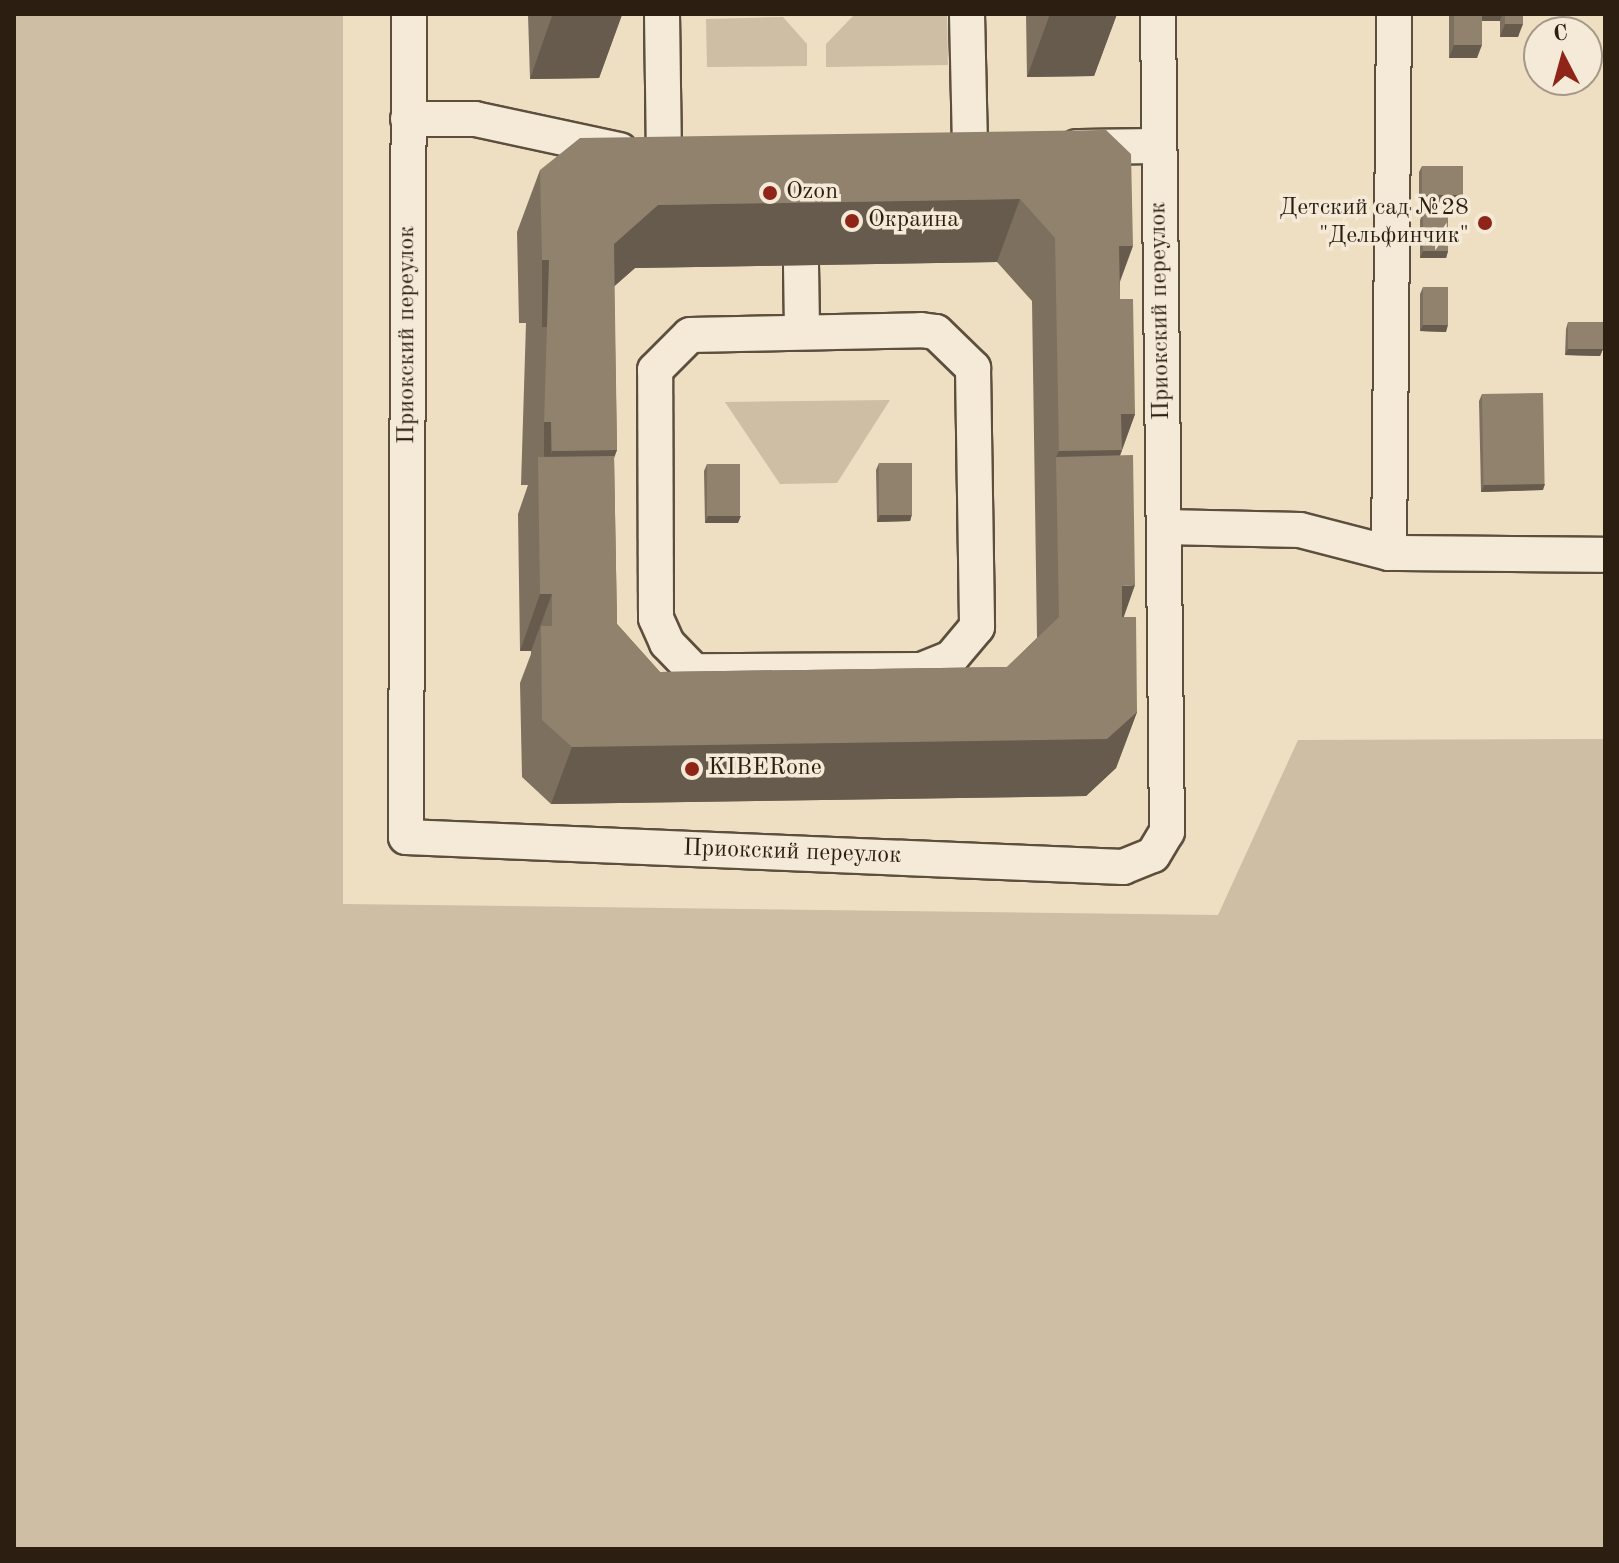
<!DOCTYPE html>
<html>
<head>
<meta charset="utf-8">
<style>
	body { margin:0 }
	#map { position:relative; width:1619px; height:1563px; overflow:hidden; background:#eedec2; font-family:"Old Standard TT",serif }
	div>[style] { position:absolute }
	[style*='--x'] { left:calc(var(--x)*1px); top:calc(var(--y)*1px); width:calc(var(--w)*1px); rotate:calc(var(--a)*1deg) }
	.green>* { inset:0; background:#cdbea4 }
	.roads { filter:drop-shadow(2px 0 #5c4f3e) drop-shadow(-2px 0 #5c4f3e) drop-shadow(0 2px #5c4f3e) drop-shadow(0 -2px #5c4f3e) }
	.minor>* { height:34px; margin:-17px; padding:0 17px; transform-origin:17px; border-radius:17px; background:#f4ead7 }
	.wall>* { inset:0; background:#7d705f }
	.shaded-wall>* { inset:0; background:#665b4d; transform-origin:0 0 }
	.building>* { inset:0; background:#91826e; transform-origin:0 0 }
	.dots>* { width:22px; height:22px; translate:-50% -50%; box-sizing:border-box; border:4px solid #f4ead7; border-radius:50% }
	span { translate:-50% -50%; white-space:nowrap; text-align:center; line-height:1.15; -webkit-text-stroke:7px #f4ead7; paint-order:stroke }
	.poi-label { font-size:24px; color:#2c1f12 }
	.left { translate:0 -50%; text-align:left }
	.right { translate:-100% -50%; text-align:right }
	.street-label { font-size:24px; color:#2c1f12 }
	.frame { position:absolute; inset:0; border:16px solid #2c1f12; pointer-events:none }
	.north { position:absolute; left:1523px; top:16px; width:80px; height:80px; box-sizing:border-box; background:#f4ead7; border:2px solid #a49988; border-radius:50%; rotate:354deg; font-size:22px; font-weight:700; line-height:32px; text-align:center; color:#2c1f12 }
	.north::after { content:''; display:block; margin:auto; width:28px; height:36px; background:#8f2418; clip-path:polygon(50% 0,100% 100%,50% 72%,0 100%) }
</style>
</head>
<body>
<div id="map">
	<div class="green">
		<i style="clip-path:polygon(14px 14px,343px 14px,343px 904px,1218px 915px,1298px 740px,1605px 739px,1605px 1549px,14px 1549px)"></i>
		<i style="clip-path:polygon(855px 14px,947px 14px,948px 65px,826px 67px,826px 44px)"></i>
		<i style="clip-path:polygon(783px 17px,807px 44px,807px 66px,707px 67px,706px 19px)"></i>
		<i style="clip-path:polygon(890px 400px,837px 483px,780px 484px,725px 402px)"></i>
	</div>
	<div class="roads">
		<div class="minor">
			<i style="--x:409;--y:14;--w:823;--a:90.21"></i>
			<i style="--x:406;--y:837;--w:718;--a:2.4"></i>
			<i style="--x:1123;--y:867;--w:32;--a:-22"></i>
			<i style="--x:1153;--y:855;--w:27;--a:-59"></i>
			<i style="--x:1167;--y:832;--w:818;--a:-90.63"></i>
			<i style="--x:662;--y:14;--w:138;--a:89.2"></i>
			<i style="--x:967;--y:14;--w:134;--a:88.7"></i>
			<i style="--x:1394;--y:14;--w:539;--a:90.53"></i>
			<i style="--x:1389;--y:553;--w:216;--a:0.5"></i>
			<i style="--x:408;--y:119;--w:67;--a:0"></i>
			<i style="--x:475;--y:119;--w:148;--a:12.1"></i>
			<i style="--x:1077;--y:147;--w:82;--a:-0.7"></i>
			<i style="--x:801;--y:265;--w:67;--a:89.1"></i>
			<i style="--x:921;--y:330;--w:15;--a:8"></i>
			<i style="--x:936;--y:332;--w:52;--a:44.2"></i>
			<i style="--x:973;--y:368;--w:259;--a:89.1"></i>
			<i style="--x:977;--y:627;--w:40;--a:130"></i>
			<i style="--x:951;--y:658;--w:32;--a:158"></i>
			<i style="--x:921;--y:670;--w:227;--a:179.7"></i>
			<i style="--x:694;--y:671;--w:39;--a:-134"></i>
			<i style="--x:667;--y:643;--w:27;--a:-114"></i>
			<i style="--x:656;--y:618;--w:248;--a:-90.2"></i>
			<i style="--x:655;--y:370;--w:49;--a:-45"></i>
			<i style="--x:690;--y:335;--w:231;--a:-1.2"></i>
			<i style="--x:1164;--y:527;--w:136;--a:1.3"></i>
			<i style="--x:1300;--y:530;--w:92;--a:14.5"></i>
		</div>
	</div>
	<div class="wall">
		<i style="clip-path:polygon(528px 14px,622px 14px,599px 78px,530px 79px)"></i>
		<i style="clip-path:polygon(1026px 14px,1117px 14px,1094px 76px,1027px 77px)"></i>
		<i style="clip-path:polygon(1449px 14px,1523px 14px,1518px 37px,1500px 37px,1500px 21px,1482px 21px,1477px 58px,1449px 58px)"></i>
		<i style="clip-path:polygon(evenodd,1106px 130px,1120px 282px,1120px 299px,1135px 414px,1120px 456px,1124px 617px,1137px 712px,1116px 768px,1086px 796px,551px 804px,522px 777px,520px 683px,531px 654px,531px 651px,520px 651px,518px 514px,528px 485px,521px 485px,526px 323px,519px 323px,517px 232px,540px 170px,1106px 130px,997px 262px,1032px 301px,1037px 638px,1007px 667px,660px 672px,617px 624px,614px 456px,617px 450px,614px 286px,635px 268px,997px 262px)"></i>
		<i style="clip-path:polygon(1422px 166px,1463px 195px,1461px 202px,1419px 202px,1419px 172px)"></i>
		<i style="clip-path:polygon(1423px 213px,1448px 251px,1446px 258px,1420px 258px,1420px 220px)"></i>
		<i style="clip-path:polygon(1423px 287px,1446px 332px,1420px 331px,1420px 294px)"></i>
		<i style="clip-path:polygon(1568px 322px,1603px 349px,1600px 356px,1565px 355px,1566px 329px)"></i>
		<i style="clip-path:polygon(1482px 394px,1543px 490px,1481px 492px,1479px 401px)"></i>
		<i style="clip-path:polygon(879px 463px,912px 514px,910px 521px,877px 522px,876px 470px)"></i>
		<i style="clip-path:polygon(707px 464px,738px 523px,705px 523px,704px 471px)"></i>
	</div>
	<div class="shaded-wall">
		<i style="clip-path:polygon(1050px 14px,1117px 14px,1094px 76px,1027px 77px)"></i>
		<i style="clip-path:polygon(1480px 14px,1502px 14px,1500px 21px,1477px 21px)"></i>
		<i style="clip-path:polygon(622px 15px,599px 78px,530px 79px,552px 16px)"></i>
		<i style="clip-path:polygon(1505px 24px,1523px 24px,1518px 37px,1500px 37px)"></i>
		<i style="clip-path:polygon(1454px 45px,1482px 45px,1477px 58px,1449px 58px)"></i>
		<i style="left:1422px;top:195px;width:41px;height:8px"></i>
		<i style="clip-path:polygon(1020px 199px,997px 262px,635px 268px,591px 307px,614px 244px,658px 205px)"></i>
		<i style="clip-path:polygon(1119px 246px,1133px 246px,1110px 309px)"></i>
		<i style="clip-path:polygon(1423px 251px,1448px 251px,1446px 258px,1420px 258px)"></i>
		<i style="left:542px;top:260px;width:7px;height:67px"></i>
		<i style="clip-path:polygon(1423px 325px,1448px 325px,1446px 332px,1420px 331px)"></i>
		<i style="clip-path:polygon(1568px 349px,1603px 349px,1600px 356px,1565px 355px)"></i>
		<i style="clip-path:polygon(1121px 414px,1135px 414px,1099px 512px,1056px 457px,1059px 451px)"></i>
		<i style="left:544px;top:422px;width:7px;height:67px"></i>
		<i style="clip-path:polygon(617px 450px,594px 513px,539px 486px,552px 451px)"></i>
		<i style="clip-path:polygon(1545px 484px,1543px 490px,1481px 492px,1484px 485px)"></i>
		<i style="clip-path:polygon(912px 514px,910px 521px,877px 522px,880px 515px)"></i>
		<i style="clip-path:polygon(708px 516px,741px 516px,738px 523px,705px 523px)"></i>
		<i style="clip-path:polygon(1135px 585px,1115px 642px,1122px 586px)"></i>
		<i style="clip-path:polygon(540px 594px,552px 594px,531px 651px,520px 651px)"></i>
		<i style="clip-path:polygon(1137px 712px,1116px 768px,1086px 796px,551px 804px,572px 747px)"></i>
	</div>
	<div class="building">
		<i style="clip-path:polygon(552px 14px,622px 14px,622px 15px,552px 16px)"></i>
		<i style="left:1454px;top:14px;width:28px;height:31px"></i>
		<i style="left:1505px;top:14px;width:18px;height:10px"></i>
		<i style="clip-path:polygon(1106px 130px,1131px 154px,1133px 246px,1119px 246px,1120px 299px,1133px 299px,1135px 414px,1121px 414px,1122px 450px,1059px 451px,1055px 238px,1020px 199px,658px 205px,614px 244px,617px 450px,552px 451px,551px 422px,544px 422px,549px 260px,542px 260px,540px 170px,580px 138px)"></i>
		<i style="left:1422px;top:166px;width:41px;height:29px"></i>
		<i style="left:1423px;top:213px;width:25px;height:38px"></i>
		<i style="left:1423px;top:287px;width:25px;height:38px"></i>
		<i style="left:1568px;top:322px;width:35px;height:27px"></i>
		<i style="left:1543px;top:393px;width:91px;height:61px;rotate:89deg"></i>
		<i style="clip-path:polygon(1133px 455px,1135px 585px,1122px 586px,1122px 617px,1136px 617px,1137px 712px,1107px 739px,572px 747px,542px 720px,541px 626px,552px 626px,552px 594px,540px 594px,538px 457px,614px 456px,617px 624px,660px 672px,1007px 667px,1059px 617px,1056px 457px)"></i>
		<i style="left:879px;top:463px;width:33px;height:52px"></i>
		<i style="left:707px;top:464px;width:33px;height:52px"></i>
	</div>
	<div class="dots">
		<i style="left:770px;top:193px;background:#8f2418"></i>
		<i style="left:852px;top:221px;background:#8f2418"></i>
		<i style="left:1485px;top:223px;background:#8f2418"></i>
		<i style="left:692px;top:769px;background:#8f2418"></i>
	</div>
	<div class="poi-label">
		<span class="left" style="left:786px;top:193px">Ozon</span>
		<span class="right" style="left:1469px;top:223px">Детский сад №28<br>"Дельфинчик"</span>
		<span class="left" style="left:868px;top:221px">Окраина</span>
		<span class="left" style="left:708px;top:769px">KIBERone</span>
	</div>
	<div class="street-label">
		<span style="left:1161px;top:311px;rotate:-91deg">Приокский переулок</span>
		<span style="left:408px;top:335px;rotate:-90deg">Приокский переулок</span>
		<span style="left:792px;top:853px;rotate:2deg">Приокский переулок</span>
	</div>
	<div class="frame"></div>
	<div class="north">С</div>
</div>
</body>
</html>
